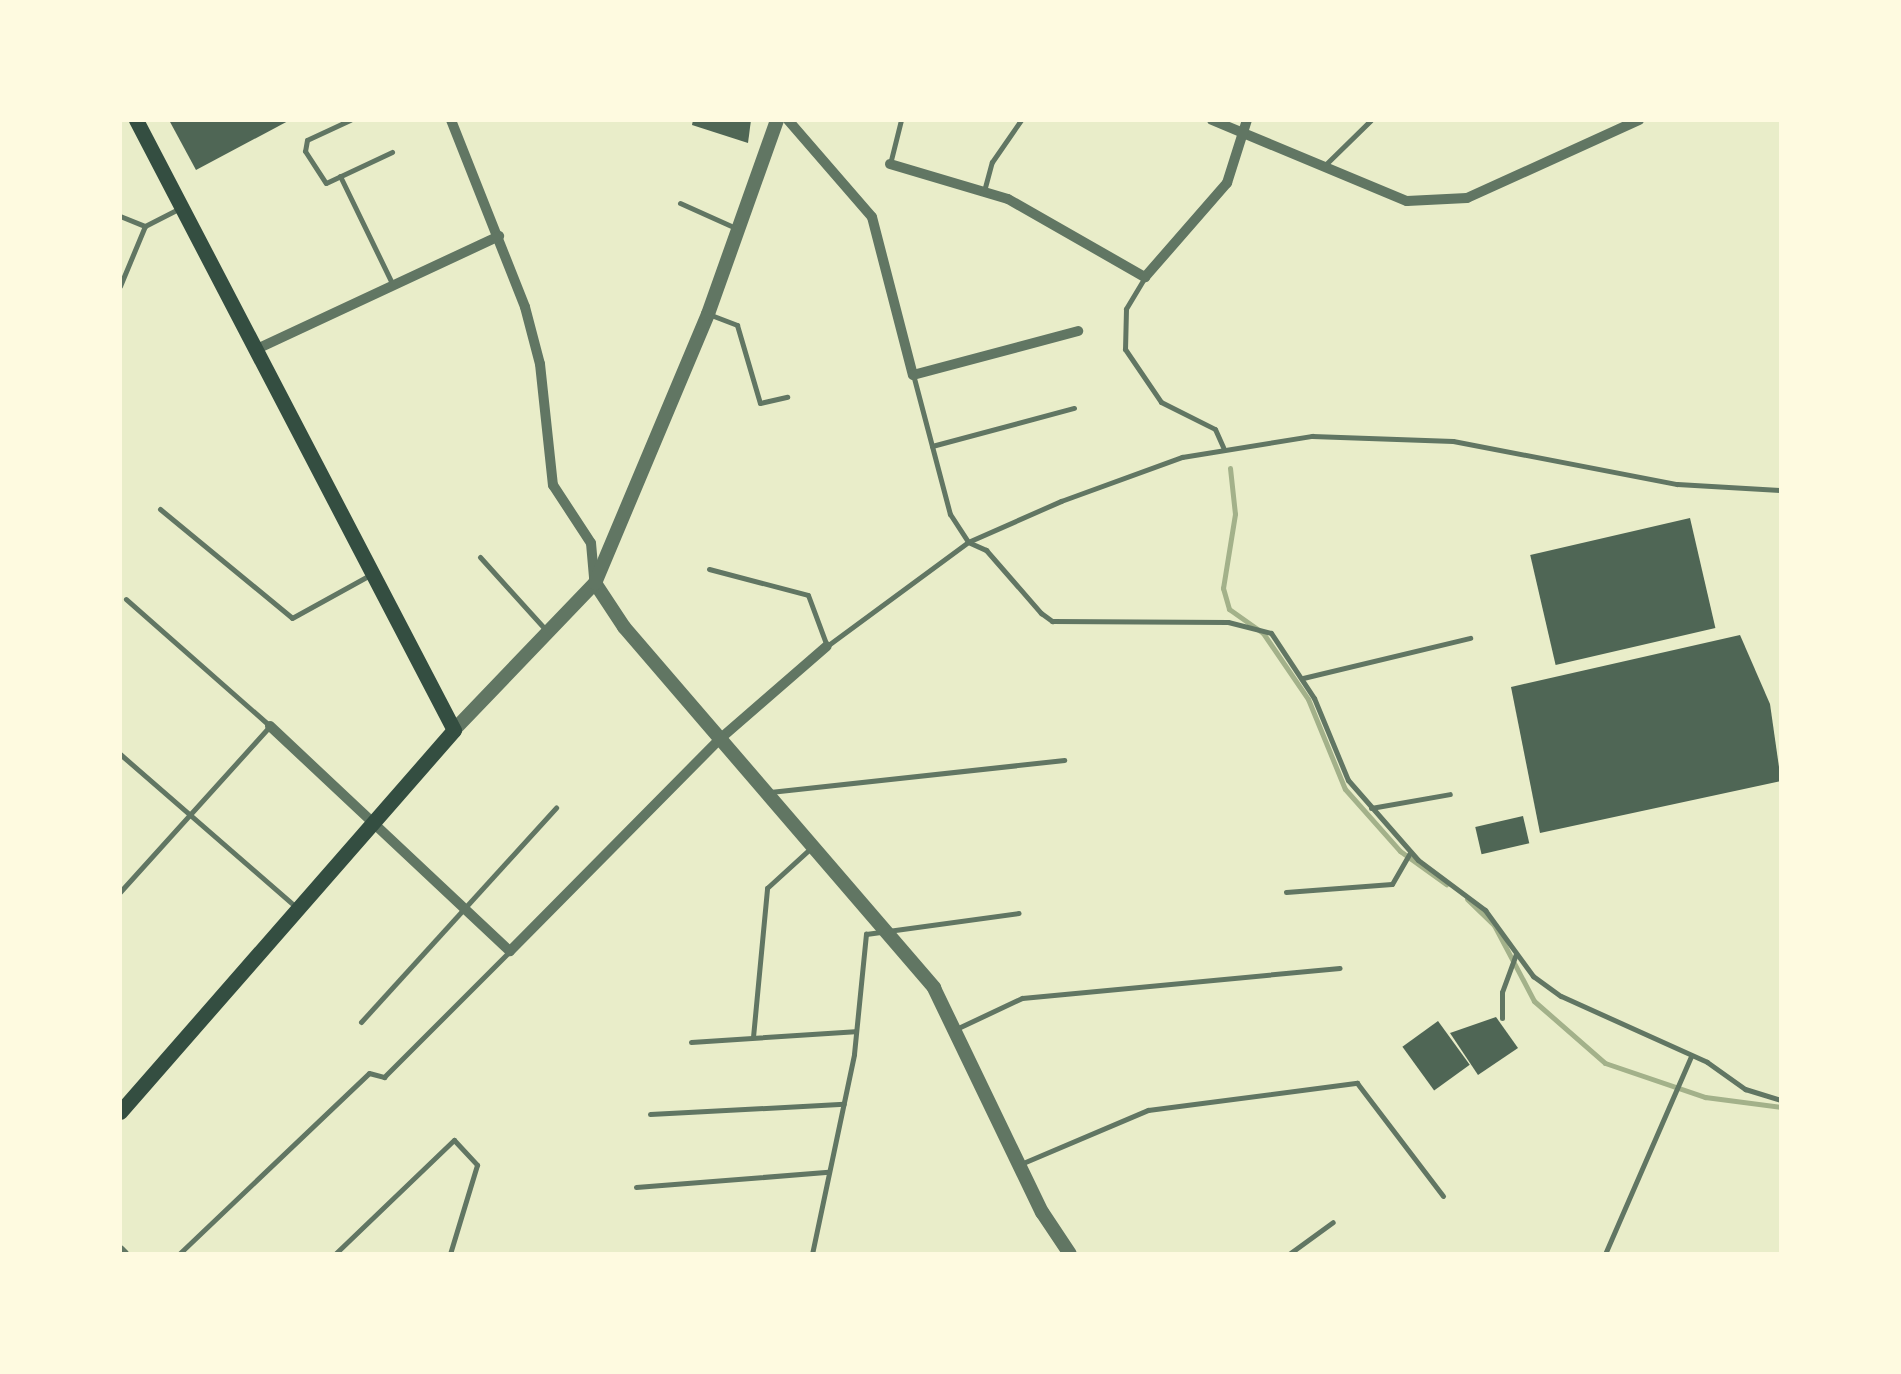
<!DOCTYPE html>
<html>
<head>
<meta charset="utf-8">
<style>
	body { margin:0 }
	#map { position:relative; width:1901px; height:1374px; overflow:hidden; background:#e9edc9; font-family:"Open Sans",sans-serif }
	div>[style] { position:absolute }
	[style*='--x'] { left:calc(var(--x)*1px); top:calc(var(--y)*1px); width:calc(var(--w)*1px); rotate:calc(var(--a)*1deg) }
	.stream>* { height:5px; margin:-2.5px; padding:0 2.5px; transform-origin:2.5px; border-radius:2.5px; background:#a3b18a }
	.building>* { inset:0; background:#4f6655; transform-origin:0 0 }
	.service>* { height:5px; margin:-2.5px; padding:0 2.5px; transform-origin:2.5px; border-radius:2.5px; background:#617663 }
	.minor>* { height:10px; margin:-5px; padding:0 5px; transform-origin:5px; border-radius:5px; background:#617663 }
	.tertiary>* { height:14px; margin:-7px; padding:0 7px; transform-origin:7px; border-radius:7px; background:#617663 }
	.secondary>* { height:15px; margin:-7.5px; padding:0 7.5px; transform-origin:7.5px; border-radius:7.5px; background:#344e41 }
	span { translate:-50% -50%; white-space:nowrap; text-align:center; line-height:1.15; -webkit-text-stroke:10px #fefae0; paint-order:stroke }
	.frame { position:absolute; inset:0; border:122px solid #fefae0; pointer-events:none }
</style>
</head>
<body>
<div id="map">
	<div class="stream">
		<i style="--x:1230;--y:468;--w:46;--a:83.8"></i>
		<i style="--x:1235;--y:514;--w:75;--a:99.2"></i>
		<i style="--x:1223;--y:588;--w:22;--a:74"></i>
		<i style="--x:1229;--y:609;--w:42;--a:35.2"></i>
		<i style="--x:1263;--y:633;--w:80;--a:55.7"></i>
		<i style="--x:1308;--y:699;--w:97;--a:67.7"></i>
		<i style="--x:1345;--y:789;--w:83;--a:48.4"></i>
		<i style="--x:1400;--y:851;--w:57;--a:35.7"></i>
		<i style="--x:1467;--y:899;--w:37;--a:44"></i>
		<i style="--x:1494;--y:925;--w:86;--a:62.2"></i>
		<i style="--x:1534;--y:1001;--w:94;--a:41.1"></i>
		<i style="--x:1605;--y:1063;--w:106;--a:18.8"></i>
		<i style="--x:1705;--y:1097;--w:77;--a:7.5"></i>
	</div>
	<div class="building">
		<i style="clip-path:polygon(169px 120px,290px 120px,196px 170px)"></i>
		<i style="clip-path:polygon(693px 120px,751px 120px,748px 143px,692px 125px)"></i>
		<i style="left:1690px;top:518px;width:113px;height:164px;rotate:77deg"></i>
		<i style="clip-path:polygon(1740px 635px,1770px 704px,1781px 781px,1540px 833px,1511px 687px)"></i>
		<i style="left:1523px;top:816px;width:28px;height:49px;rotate:77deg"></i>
		<i style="clip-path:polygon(1496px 1017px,1518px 1048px,1478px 1075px,1450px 1033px)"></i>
		<i style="left:1438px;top:1021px;width:54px;height:44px;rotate:54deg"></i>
	</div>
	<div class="service">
		<i style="--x:350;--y:120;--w:47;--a:155.1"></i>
		<i style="--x:307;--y:140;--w:11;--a:100"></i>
		<i style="--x:305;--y:151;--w:38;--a:57"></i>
		<i style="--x:326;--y:183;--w:73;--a:-25.2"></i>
		<i style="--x:890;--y:164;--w:45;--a:-76"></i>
		<i style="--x:1323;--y:167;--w:67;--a:-44.4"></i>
		<i style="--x:340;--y:176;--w:119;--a:64.1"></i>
		<i style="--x:984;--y:191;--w:30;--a:-75"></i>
		<i style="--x:992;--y:162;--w:51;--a:-55.4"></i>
		<i style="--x:680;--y:203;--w:61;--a:24.1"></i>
		<i style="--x:120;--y:216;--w:27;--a:22"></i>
		<i style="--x:145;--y:226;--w:39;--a:-27"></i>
		<i style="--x:1145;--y:277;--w:37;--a:121"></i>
		<i style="--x:1126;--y:309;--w:40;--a:91.4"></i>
		<i style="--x:1125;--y:349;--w:64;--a:55.8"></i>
		<i style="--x:1161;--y:402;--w:60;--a:26.6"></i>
		<i style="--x:1215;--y:429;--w:20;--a:66"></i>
		<i style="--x:120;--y:286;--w:65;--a:-67.4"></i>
		<i style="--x:711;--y:315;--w:28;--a:21"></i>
		<i style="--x:737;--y:325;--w:81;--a:73.6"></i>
		<i style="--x:760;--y:403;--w:28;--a:-13"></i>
		<i style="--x:914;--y:378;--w:141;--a:75.2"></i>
		<i style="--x:950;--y:514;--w:33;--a:57"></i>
		<i style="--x:968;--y:542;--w:20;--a:24"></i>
		<i style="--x:986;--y:550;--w:84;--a:48.9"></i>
		<i style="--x:1041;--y:613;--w:14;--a:36"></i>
		<i style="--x:1052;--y:621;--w:176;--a:0.3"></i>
		<i style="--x:1228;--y:622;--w:44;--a:14.3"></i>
		<i style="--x:1271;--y:633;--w:78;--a:56.5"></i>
		<i style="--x:1314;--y:698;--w:89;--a:67.5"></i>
		<i style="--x:1348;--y:780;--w:106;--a:48.8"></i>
		<i style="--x:1418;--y:860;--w:84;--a:36.7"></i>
		<i style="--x:1485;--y:910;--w:82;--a:54"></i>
		<i style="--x:1533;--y:976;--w:34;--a:36"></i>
		<i style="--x:1561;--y:996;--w:160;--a:24.3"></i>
		<i style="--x:1707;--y:1062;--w:47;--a:35.4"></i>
		<i style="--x:1745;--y:1089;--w:38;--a:17"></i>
		<i style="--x:932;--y:446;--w:147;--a:-15"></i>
		<i style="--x:160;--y:509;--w:171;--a:39.5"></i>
		<i style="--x:292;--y:618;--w:89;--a:-28.9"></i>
		<i style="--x:480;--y:557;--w:97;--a:47.9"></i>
		<i style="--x:709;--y:569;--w:102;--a:14.7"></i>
		<i style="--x:808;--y:595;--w:54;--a:69.6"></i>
		<i style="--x:827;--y:646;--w:175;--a:-36.4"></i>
		<i style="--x:968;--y:542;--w:102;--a:-23.8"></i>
		<i style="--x:1061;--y:501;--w:129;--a:-20"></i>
		<i style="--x:1182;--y:457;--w:132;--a:-9.2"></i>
		<i style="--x:1312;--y:436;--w:141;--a:2"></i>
		<i style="--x:1453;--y:441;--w:228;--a:10.9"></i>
		<i style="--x:1677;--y:484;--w:104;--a:3.3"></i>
		<i style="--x:1303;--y:678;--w:172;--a:-13.5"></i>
		<i style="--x:120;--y:754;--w:230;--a:41"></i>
		<i style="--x:770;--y:792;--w:296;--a:-6.2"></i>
		<i style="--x:1371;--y:808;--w:80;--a:-10"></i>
		<i style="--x:120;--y:892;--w:224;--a:-47.9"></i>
		<i style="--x:270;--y:726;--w:192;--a:-138.6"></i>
		<i style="--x:1286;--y:892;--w:106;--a:-4.3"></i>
		<i style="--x:1392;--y:884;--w:36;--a:-60"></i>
		<i style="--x:1502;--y:1018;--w:26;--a:-90"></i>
		<i style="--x:1502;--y:992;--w:40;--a:-69.8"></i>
		<i style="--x:361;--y:1022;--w:290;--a:-47.7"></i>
		<i style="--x:956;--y:1029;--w:73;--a:-25.2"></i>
		<i style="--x:1022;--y:998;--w:319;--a:-5.4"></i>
		<i style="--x:753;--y:1037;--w:150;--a:-84.6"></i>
		<i style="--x:767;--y:888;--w:61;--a:-42.3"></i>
		<i style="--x:691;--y:1042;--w:164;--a:-3.8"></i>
		<i style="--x:650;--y:1114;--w:194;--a:-3"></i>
		<i style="--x:1023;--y:1163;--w:136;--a:-23"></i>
		<i style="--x:1148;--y:1110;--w:211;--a:-7.4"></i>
		<i style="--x:1357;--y:1083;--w:142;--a:52.7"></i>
		<i style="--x:636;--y:1187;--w:193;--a:-4.5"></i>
		<i style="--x:179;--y:1254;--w:262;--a:-43.6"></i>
		<i style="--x:369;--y:1073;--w:16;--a:15"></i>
		<i style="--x:384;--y:1077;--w:178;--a:-45"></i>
		<i style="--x:335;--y:1254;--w:165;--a:-43.8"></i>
		<i style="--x:454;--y:1140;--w:34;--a:47"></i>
		<i style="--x:477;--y:1165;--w:93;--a:106.9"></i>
		<i style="--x:812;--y:1254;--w:204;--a:-78.1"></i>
		<i style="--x:854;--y:1054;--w:121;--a:-84.3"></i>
		<i style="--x:866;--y:934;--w:154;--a:-7.8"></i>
		<i style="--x:1289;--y:1254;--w:54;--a:-36"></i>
		<i style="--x:1605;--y:1254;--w:216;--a:-66.5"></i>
	</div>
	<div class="minor">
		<i style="--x:451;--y:120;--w:201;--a:68.4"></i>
		<i style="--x:525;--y:307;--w:59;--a:75.3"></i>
		<i style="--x:540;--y:364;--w:122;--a:83.9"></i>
		<i style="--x:553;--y:485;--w:69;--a:56.8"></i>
		<i style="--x:591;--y:543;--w:38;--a:85"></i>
		<i style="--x:788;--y:120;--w:128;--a:49.1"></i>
		<i style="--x:872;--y:217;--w:163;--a:75.5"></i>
		<i style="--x:913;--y:375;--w:171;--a:-14.9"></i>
		<i style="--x:1212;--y:120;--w:211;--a:22.6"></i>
		<i style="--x:1407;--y:201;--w:60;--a:-2.9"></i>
		<i style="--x:1467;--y:198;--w:189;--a:-24.4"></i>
		<i style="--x:890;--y:164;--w:123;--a:16.5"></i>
		<i style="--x:1008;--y:199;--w:158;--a:29.7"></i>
		<i style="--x:1145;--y:277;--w:125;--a:-48.9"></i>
		<i style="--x:1227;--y:183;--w:66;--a:-72.4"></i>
		<i style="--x:259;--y:348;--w:265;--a:-25"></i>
		<i style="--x:270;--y:726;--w:329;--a:43.2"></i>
		<i style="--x:510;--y:951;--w:300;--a:-45.3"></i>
		<i style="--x:721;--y:738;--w:140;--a:-41"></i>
		<i style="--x:120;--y:1250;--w:6;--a:45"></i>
	</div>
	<div class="tertiary">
		<i style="--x:595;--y:583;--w:53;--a:56.6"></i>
		<i style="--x:624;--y:627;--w:476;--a:49.3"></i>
		<i style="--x:934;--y:988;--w:249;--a:64.3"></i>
		<i style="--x:1042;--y:1212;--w:50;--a:56.3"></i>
		<i style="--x:454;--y:730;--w:204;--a:-46.2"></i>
		<i style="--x:595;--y:583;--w:292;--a:-67.2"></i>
		<i style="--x:708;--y:314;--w:206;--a:-70.4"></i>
	</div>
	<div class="secondary">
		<i style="--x:120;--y:1112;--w:507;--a:-48.84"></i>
		<i style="--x:454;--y:730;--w:688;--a:-117.53"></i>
	</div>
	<div class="frame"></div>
</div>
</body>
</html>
